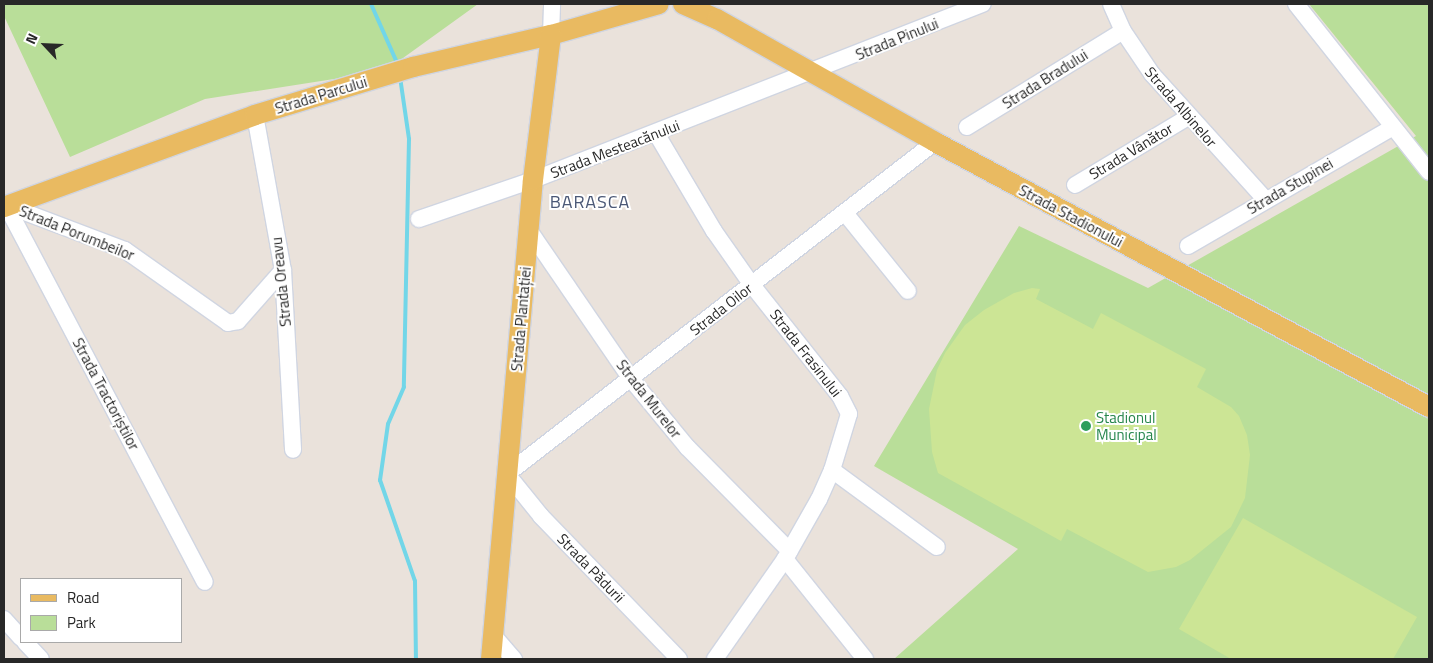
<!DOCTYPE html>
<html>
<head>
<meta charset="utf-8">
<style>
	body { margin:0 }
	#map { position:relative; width:1433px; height:663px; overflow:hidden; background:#eae2db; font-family:"Titillium Web",sans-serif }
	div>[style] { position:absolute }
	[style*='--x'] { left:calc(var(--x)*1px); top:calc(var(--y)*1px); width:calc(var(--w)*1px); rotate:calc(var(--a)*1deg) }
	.green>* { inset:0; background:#b9de99 }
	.pitch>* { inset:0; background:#cce595 }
	.stream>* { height:4px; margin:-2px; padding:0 2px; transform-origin:2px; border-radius:2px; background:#72d6e8 }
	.roads { filter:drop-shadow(1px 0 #d0d5e1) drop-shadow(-1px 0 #d0d5e1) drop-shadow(0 1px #d0d5e1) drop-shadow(0 -1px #d0d5e1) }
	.minor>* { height:16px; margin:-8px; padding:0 8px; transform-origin:8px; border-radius:8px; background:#fff }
	.major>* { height:20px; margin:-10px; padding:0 10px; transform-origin:10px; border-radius:10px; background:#e9ba61 }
	.dots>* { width:14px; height:14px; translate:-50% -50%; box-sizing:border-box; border:2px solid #fff; border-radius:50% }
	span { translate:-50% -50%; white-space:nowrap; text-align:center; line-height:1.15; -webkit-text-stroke:4px #fff; paint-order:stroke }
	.street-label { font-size:15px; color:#282828 }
	.leisure-label { font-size:15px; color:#27864d }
	.left { translate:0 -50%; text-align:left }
	.quarter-label { font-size:18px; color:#4b5876; letter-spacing:1px }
	.frame { position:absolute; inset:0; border:5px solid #282828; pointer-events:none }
	.legend { position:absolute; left:20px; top:578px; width:162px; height:65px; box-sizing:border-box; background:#fff; border:1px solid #a9a9a9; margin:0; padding:6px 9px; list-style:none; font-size:15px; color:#282828 }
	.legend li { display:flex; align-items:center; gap:10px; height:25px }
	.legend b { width:25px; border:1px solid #a9a9a9 }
	.north { position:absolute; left:20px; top:20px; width:50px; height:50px; -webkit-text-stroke:4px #fff; paint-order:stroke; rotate:295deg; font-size:14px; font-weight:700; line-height:20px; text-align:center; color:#282828 }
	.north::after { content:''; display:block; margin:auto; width:18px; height:22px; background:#282828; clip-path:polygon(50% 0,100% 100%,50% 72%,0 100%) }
</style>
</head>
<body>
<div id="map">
	<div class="green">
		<i style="clip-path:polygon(4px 4px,478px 4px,385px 71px,205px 99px,70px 157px,4px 16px)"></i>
		<i style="clip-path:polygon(1309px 4px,1429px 4px,1429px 659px,894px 659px,1018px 549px,874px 466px,1019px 226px,1148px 288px,1416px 136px)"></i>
	</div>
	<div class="pitch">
		<i style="clip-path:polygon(1032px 288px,1040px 289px,1036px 299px,1093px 329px,1101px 313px,1206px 369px,1197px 387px,1231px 407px,1239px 416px,1247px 435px,1250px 455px,1245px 498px,1231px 527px,1190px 560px,1176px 567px,1148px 572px,1067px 529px,1061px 541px,938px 473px,932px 452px,929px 409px,937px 370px,945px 353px,965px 325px,984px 310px,1014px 293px)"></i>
		<i style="clip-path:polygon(1243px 518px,1417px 617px,1393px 659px,1231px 659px,1179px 629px)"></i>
	</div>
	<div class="stream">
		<i style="--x:371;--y:4;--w:67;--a:66.1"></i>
		<i style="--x:400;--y:77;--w:63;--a:81.7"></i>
		<i style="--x:409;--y:139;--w:248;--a:91.2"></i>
		<i style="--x:404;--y:387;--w:40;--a:113.4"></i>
		<i style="--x:388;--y:424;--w:57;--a:98.1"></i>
		<i style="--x:380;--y:480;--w:107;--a:70.9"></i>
		<i style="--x:415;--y:581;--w:78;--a:89.3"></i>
	</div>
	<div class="roads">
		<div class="minor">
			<i style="--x:1111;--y:4;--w:30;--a:66"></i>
			<i style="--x:1123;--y:31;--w:52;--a:56"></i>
			<i style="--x:1152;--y:74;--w:170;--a:47.9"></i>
			<i style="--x:1296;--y:4;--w:214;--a:51.6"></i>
			<i style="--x:551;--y:35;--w:31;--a:-88"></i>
			<i style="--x:255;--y:115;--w:158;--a:79.8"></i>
			<i style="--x:283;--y:270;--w:180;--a:86.8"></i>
			<i style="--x:967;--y:127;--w:183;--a:-31.6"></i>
			<i style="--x:656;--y:133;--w:114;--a:59.4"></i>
			<i style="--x:714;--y:231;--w:66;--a:54.9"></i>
			<i style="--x:752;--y:285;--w:142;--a:51.6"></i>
			<i style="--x:840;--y:396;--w:20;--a:63"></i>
			<i style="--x:849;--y:414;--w:59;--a:106.9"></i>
			<i style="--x:832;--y:470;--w:32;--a:114"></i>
			<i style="--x:819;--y:499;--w:69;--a:119.5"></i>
			<i style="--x:785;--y:559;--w:122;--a:125"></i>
			<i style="--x:1075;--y:185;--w:132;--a:-31"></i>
			<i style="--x:6;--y:205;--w:426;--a:62.2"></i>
			<i style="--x:6;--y:205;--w:127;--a:20.7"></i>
			<i style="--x:125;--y:250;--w:126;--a:35.3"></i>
			<i style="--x:228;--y:323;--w:10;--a:-11"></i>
			<i style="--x:238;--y:321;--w:68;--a:-48.6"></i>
			<i style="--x:845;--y:213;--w:100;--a:51.1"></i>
			<i style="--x:419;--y:219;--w:120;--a:-18.9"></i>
			<i style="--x:533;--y:180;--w:483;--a:-21.4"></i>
			<i style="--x:529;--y:230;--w:181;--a:55.6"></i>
			<i style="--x:631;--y:379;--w:88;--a:50.5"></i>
			<i style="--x:687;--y:447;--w:146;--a:45.3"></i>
			<i style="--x:1188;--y:246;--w:237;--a:-30.1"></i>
			<i style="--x:832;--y:470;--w:130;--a:36.3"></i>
			<i style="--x:785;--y:559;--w:128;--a:51.3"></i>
			<i style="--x:4;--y:619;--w:25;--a:48"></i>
			<i style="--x:493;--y:635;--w:32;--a:49"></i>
			<i style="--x:25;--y:642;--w:23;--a:47"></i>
			<i style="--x:679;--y:659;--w:199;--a:-134"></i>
			<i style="--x:541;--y:516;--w:54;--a:-129"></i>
			<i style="--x:507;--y:474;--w:542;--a:-37.8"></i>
		</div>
		<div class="major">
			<i style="--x:683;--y:4;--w:37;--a:24"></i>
			<i style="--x:717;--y:19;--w:250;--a:29.4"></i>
			<i style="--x:935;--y:142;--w:561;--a:28.21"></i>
			<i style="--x:4;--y:207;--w:267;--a:-20.1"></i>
			<i style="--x:255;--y:115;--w:165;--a:-16.9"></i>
			<i style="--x:413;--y:67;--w:142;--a:-13.1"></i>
			<i style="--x:551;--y:35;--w:112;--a:-16"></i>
			<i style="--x:491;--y:659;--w:481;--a:-85"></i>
			<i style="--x:533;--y:180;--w:146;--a:-82.9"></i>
		</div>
	</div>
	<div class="dots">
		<i style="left:1086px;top:426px;background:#2e9e5b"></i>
	</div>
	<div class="street-label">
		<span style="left:897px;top:39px;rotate:-22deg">Strada Pinului</span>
		<span style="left:1045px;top:79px;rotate:-32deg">Strada Bradului</span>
		<span style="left:321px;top:95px;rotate:-17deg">Strada Parcului</span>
		<span style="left:1181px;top:107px;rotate:49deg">Strada Albinelor</span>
		<span style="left:615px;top:149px;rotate:-21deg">Strada Mesteacănului</span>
		<span style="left:1131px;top:151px;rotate:-31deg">Strada Vânător</span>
		<span style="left:1290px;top:186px;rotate:-30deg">Strada Stupinei</span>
		<span style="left:1071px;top:216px;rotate:28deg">Strada Stadionului</span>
		<span style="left:77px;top:233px;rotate:22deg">Strada Porumbeilor</span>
		<span style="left:281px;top:282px;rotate:-96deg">Strada Oreavu</span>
		<span style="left:721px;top:309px;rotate:-38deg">Strada Oilor</span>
		<span style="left:521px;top:319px;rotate:-85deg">Strada Plantației</span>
		<span style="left:806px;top:353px;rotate:52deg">Strada Frasinului</span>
		<span style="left:106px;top:394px;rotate:62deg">Strada Tractoriștilor</span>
		<span style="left:649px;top:399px;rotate:52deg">Strada Murelor</span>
		<span style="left:591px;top:568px;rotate:46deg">Strada Pădurii</span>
	</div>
	<div class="leisure-label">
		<span class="left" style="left:1096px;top:426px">Stadionul<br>Municipal</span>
	</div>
	<div class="quarter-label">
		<span style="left:590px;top:202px">BARASCA</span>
	</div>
	<div class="frame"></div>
	<ul class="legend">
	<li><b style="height:6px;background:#e9ba61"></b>Road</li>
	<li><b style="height:14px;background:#b9de99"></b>Park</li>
	</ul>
	<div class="north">N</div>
</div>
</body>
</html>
